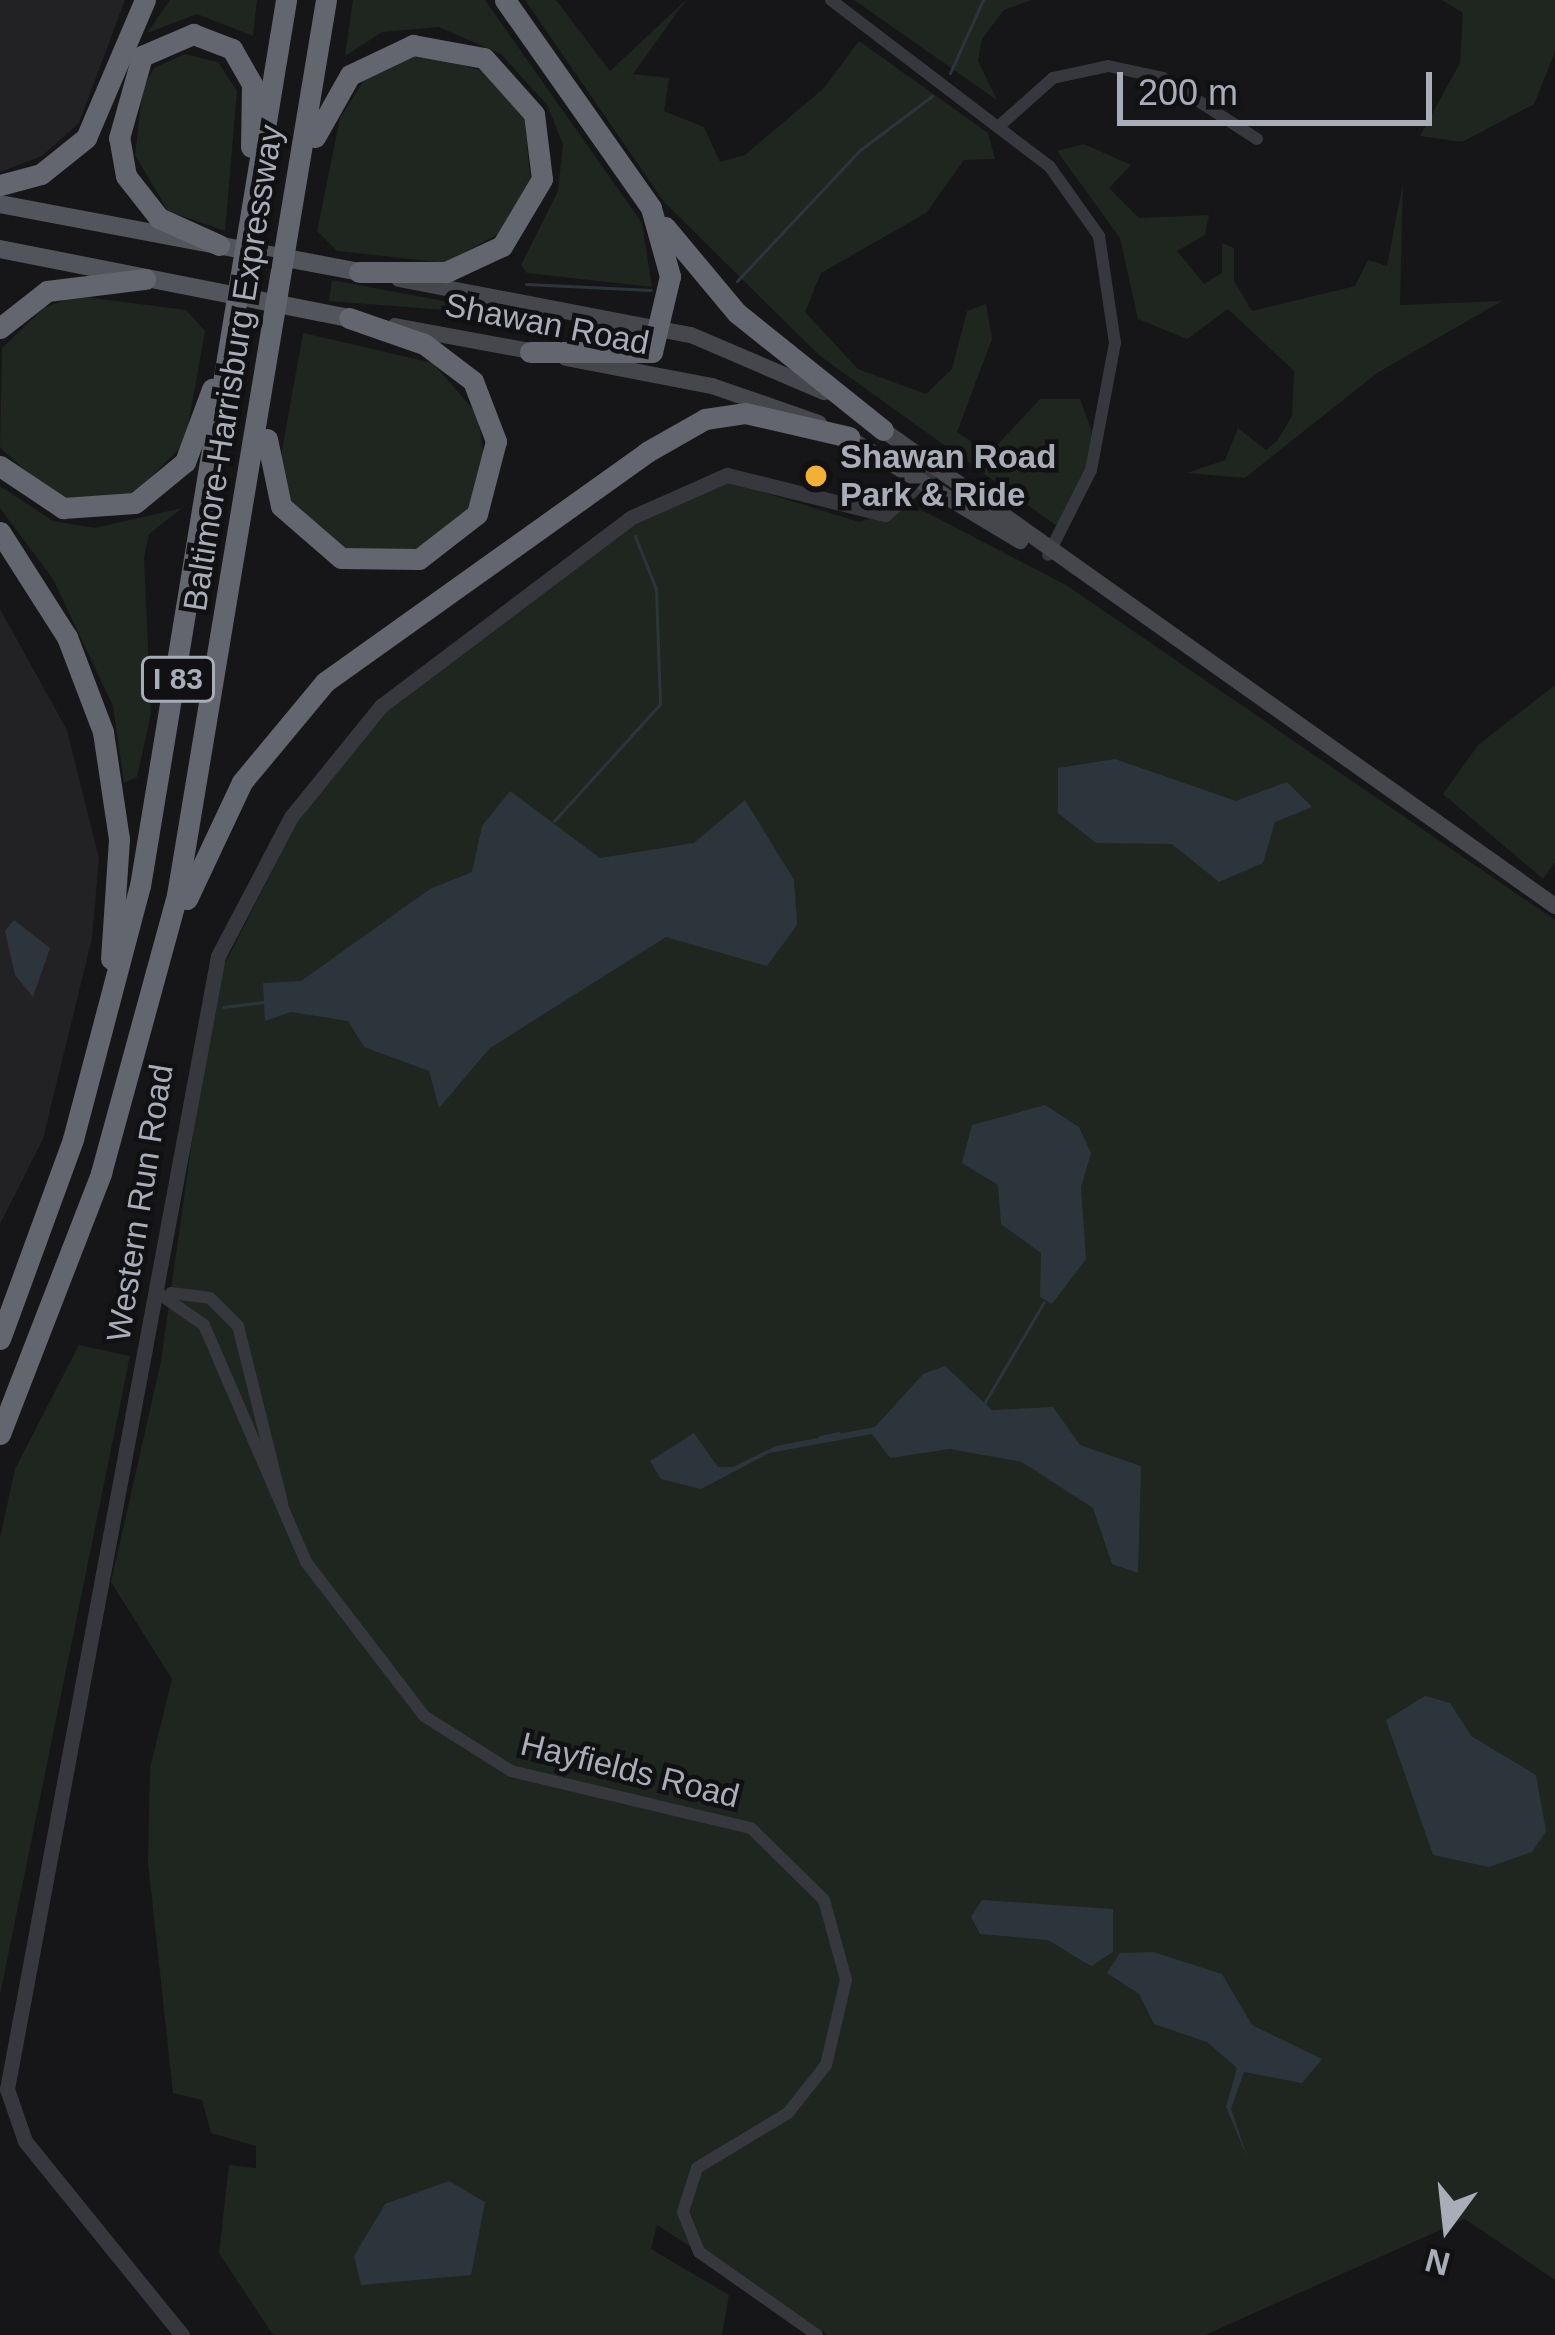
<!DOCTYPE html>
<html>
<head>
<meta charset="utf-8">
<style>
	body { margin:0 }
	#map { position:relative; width:1555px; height:2335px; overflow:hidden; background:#161618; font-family:Arial,sans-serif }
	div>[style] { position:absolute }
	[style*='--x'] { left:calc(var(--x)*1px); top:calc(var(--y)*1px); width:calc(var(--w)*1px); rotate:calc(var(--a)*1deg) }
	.built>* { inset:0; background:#222225 }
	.green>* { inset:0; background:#1e261f }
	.water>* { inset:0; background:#2c353c }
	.stream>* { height:3px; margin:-1.5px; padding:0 1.5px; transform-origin:1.5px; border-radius:1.5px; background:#2c353c }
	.minor>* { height:12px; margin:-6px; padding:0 6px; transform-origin:6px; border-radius:6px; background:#37383d }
	.tertiary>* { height:15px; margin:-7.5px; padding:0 7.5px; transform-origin:7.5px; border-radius:7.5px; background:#37383d }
	.secondary>* { height:16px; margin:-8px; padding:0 8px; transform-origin:8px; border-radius:8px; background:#45474d }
	.primary>* { height:18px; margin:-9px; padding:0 9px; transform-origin:9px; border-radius:9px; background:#53555c }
	.motorway>* { height:21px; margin:-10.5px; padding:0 10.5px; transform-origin:10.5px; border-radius:10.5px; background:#63666e }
	.dots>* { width:33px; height:33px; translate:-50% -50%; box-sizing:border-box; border:6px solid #111113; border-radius:50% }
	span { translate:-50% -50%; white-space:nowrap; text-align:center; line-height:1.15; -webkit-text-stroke:9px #111113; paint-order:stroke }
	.shield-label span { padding:3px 9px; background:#111113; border:3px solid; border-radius:9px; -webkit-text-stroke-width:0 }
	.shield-label { font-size:30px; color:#a8adb8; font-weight:700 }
	.street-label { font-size:33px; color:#a8adb8 }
	.poi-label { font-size:33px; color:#a8adb8; font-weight:700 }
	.left { translate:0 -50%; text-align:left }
	.north { position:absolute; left:1387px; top:2167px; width:120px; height:120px; -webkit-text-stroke:9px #111113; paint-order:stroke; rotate:195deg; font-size:33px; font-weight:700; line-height:48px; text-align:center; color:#a8adb8 }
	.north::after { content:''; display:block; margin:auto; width:42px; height:54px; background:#a8adb8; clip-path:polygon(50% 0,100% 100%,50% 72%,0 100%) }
	.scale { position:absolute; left:1117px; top:72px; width:315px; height:54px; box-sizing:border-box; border:6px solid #a8adb8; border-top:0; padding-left:15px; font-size:36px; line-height:42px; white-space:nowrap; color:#a8adb8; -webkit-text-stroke:9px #111113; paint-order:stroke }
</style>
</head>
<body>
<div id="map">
	<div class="built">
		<i style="clip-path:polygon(0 0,125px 0,79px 123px,42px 156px,0 172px)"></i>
		<i style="clip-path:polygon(0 609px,67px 730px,99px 858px,92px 938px,43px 1139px,0 1224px)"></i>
	</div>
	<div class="green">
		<i style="clip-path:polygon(170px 0,257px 0,253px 36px,197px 14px,147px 33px)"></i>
		<i style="clip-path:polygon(353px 0,485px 0,642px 223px,652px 287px,527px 273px,521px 265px,558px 191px,563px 144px,547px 105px,501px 54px,439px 27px,382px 32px,345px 56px)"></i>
		<i style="clip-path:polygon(525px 0,556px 0,610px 71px,686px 0,633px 74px,669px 78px,664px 111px,704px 127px,720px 162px,745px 155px,824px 88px,859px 41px,988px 133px,995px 159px,964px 160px,926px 213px,821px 273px,805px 312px,858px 369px,926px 394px,952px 369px,967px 311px,986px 304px,992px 339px,957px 432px,990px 453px,1040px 399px,1080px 399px,1092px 432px,1085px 475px,1057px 526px,820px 356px,664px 202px)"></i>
		<i style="clip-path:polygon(854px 0,1031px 0,1004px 10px,982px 39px,978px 61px,997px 100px)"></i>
		<i style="clip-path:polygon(1442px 0,1555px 0,1555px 52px,1534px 104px,1462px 142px,1420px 136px,1460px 63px,1463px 13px)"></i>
		<i style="clip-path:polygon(185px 54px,218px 62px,237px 91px,225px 231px,168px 211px,135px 155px,143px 87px,154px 68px)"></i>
		<i style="clip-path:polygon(416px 54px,489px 72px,524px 115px,531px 185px,505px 230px,446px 263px,337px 251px,317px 231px,340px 118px,369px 72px)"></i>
		<i style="clip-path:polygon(1084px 144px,1131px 165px,1109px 188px,1139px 218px,1209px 215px,1205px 235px,1177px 251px,1204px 284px,1222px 273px,1222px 243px,1234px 248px,1234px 281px,1252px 311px,1355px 286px,1368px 260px,1387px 266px,1403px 182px,1400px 305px,1502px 301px,1377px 373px,1245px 478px,1187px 473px,1225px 460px,1238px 428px,1266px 450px,1277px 441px,1292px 416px,1294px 371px,1228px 309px,1187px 339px,1138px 319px,1120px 238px,1057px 151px)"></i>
		<i style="clip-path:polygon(332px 280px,522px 316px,329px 301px)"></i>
		<i style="clip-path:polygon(77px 296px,186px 310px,205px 331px,185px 443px,128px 500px,58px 498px,0 448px,2px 348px,45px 307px)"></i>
		<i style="clip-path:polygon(303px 333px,433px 363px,477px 414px,486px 465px,472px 510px,432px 547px,359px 557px,313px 535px,286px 494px,280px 462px)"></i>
		<i style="clip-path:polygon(727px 481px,859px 522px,914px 506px,1066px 585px,1555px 920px,1555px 2280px,1465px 2219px,1205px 2335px,828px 2335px,657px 2225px,651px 2249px,729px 2295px,722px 2335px,273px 2335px,219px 2253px,229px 2165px,256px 2168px,256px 2146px,211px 2133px,202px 2100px,173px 2093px,148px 1862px,150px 1768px,172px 1679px,111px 1582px,161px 1361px,214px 985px,308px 801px,385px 709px,636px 520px)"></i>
		<i style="clip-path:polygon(0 486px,53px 521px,95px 528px,182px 508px,149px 534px,144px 558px,151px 713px,137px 777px,124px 783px,113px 706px,53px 579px,0 508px)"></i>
		<i style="clip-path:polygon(1555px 685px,1555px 862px,1543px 879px,1443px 794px,1478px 745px)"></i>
		<i style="clip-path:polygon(79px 1345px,130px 1356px,0 1995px,0 1538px,15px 1469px)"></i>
	</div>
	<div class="water">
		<i style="clip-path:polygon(1115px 759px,1236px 801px,1287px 782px,1312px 807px,1275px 822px,1263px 863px,1219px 882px,1172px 844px,1096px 843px,1058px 813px,1058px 768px)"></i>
		<i style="clip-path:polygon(510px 791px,600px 858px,694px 843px,745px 800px,794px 880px,797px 925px,767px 966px,666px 937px,490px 1048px,439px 1108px,429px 1071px,364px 1047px,348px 1021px,291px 1012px,265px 1021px,263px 983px,301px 981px,430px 889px,472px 872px,482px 826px)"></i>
		<i style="clip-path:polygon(14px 920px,50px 948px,33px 997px,15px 975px,5px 931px)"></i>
		<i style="clip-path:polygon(1045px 1105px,1079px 1127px,1091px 1153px,1081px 1187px,1086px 1259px,1052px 1304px,1040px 1297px,1041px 1253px,1001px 1224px,998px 1185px,962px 1163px,972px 1125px)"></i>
		<i style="clip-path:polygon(945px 1366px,992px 1410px,1053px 1407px,1080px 1445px,1141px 1466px,1138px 1573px,1112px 1564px,1093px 1508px,1022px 1462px,950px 1449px,890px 1458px,872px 1434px,769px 1453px,701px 1489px,661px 1479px,650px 1461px,694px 1433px,718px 1467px,733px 1467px,776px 1446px,875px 1427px,923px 1374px)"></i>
		<i style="clip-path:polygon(1425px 1696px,1450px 1703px,1471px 1736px,1536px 1775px,1546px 1831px,1532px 1852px,1489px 1867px,1433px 1855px,1386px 1720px)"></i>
		<i style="clip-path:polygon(982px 1900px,1113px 1909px,1113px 1952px,1091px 1966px,1048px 1940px,980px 1934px,971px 1917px)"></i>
		<i style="clip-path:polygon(1153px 1952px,1222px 1974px,1252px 2025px,1322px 2059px,1302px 2083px,1244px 2072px,1231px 2109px,1248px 2159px,1226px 2107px,1237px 2068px,1207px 2042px,1154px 2024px,1139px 1994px,1107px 1973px,1120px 1953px)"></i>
		<i style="clip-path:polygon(449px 2181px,485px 2202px,471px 2275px,361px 2285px,354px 2256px,385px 2204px)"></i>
	</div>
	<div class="stream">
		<i style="--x:950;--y:73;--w:80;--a:-65.7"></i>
		<i style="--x:737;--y:281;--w:180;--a:-46.8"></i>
		<i style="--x:860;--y:150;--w:90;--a:-36.9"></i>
		<i style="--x:526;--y:284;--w:125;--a:2.7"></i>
		<i style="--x:554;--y:821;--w:158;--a:-47.8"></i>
		<i style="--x:660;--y:704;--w:115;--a:-92"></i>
		<i style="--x:656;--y:589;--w:57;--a:-111.6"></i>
		<i style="--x:223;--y:1007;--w:40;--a:-7.1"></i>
		<i style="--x:985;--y:1402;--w:116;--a:-59.5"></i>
		<i style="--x:820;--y:1437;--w:19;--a:-12"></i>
	</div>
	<div class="minor">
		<i style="--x:831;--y:0;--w:275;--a:37.3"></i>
		<i style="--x:1050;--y:167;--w:85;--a:54.6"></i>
		<i style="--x:1099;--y:236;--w:108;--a:81.5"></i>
		<i style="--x:1115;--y:343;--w:129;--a:100.7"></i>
		<i style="--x:1091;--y:470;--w:95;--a:116.8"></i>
		<i style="--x:998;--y:127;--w:74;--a:-41.7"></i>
		<i style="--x:1053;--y:78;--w:56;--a:-12.3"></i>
		<i style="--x:1108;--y:66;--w:56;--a:12.3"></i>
		<i style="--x:1163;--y:78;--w:112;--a:33"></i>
		<i style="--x:158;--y:1293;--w:56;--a:34.8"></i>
		<i style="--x:204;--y:1325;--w:258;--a:66.7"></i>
		<i style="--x:306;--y:1562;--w:194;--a:52.5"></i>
		<i style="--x:424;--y:1716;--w:103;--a:32.3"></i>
		<i style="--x:511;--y:1771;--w:247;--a:13.4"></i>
		<i style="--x:751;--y:1828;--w:103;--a:44.6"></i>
		<i style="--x:824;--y:1900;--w:83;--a:74.6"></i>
		<i style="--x:846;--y:1980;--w:87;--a:103.2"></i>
		<i style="--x:826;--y:2065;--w:61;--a:128.4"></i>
		<i style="--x:788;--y:2113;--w:106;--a:148.9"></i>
		<i style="--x:697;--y:2168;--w:46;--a:107.7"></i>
		<i style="--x:683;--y:2212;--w:43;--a:68.2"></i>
		<i style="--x:699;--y:2252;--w:144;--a:35.1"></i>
		<i style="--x:171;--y:1293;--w:39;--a:7"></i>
		<i style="--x:210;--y:1298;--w:40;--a:45"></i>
		<i style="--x:238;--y:1326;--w:182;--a:76"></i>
	</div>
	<div class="tertiary">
		<i style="--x:182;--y:2335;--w:250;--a:-129"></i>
		<i style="--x:25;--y:2141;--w:55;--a:-109.1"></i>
		<i style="--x:7;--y:2089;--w:1152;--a:-79.45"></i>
		<i style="--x:218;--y:956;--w:157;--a:-62.3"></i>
		<i style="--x:291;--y:817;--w:143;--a:-51"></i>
		<i style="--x:381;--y:706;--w:314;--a:-37"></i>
		<i style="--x:632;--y:517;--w:104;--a:-23.9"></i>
		<i style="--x:727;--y:475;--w:163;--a:13.9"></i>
		<i style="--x:885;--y:514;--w:58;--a:-42.2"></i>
	</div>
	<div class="secondary">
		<i style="--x:399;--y:279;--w:297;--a:10.9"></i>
		<i style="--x:691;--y:335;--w:145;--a:23.2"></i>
		<i style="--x:395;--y:326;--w:147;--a:10.5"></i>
		<i style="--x:566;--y:358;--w:149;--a:10.9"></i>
		<i style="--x:712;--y:386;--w:113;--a:19.1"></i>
		<i style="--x:876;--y:425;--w:832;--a:35.31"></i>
		<i style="--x:842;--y:434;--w:208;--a:31"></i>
	</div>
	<div class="primary">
		<i style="--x:0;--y:204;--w:365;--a:10.7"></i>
		<i style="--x:0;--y:249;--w:356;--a:11.2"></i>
	</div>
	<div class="motorway">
		<i style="--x:505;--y:0;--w:254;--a:54.9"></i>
		<i style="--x:651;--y:208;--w:71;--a:74.4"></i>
		<i style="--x:670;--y:276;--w:78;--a:103.3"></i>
		<i style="--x:652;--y:352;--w:122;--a:180"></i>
		<i style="--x:315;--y:137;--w:71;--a:-60.6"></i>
		<i style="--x:350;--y:75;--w:70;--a:-25.5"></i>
		<i style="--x:413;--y:45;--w:72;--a:10.4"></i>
		<i style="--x:484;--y:58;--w:75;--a:48.2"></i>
		<i style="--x:534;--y:114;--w:65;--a:83"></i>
		<i style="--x:542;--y:179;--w:78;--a:120.8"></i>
		<i style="--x:502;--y:246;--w:62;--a:155.1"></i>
		<i style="--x:446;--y:272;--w:87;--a:180"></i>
		<i style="--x:0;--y:185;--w:42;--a:-15"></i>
		<i style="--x:41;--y:174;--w:58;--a:-38.7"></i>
		<i style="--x:86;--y:138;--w:150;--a:-66.9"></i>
		<i style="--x:665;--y:227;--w:112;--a:50.1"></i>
		<i style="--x:737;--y:313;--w:187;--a:38.7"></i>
		<i style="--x:219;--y:245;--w:66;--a:-155.8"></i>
		<i style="--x:159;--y:218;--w:53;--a:-128.2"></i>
		<i style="--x:126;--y:176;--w:39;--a:-100"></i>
		<i style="--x:119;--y:138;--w:85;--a:-74.3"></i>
		<i style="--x:142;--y:56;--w:56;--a:-23.3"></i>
		<i style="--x:193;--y:34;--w:42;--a:21"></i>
		<i style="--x:232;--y:49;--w:40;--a:60.3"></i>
		<i style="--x:252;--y:84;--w:63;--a:90.9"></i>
		<i style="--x:0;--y:328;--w:60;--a:-38.2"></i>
		<i style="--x:47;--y:291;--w:99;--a:-7"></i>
		<i style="--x:267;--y:439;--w:68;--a:78.2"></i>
		<i style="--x:281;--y:506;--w:79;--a:40.9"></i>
		<i style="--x:341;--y:558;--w:78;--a:0.7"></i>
		<i style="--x:419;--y:559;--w:73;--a:-37.8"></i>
		<i style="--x:477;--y:514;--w:75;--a:-75.4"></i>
		<i style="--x:496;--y:441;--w:64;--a:-111"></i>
		<i style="--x:473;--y:381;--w:61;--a:-142.9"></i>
		<i style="--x:424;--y:344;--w:79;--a:-160.9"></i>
		<i style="--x:0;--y:466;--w:76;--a:33.7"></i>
		<i style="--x:63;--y:508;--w:72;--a:-4"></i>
		<i style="--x:135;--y:503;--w:65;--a:-39.4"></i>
		<i style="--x:185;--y:462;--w:78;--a:-69.7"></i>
		<i style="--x:0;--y:532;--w:125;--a:57.5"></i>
		<i style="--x:67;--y:637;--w:102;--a:69.2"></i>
		<i style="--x:103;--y:732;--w:108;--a:81.5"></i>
		<i style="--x:119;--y:839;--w:120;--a:93.8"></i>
		<i style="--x:187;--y:899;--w:129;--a:-64.8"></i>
		<i style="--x:242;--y:782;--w:130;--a:-50.3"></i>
		<i style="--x:325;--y:682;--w:396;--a:-35.5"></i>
		<i style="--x:647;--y:452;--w:67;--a:-29.6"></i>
		<i style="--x:705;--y:419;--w:40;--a:-8.5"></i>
		<i style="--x:745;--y:413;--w:107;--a:13"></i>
		<i style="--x:0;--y:1339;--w:213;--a:-69.9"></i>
		<i style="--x:73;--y:1139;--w:262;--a:-75.2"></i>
		<i style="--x:140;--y:886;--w:898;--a:-80.64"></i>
		<i style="--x:0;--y:1434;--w:280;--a:-68.8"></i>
		<i style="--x:101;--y:1173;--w:288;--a:-74.7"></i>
		<i style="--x:177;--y:895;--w:907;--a:-80.55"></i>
	</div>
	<div class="dots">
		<i style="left:816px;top:476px;background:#f2b134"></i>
	</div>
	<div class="shield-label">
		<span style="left:178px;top:679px">I 83</span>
	</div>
	<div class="street-label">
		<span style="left:547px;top:324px;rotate:11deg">Shawan Road</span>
		<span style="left:233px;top:368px;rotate:-81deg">Baltimore-Harrisburg Expressway</span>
		<span style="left:140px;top:1203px;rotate:-81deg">Western Run Road</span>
		<span style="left:630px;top:1770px;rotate:14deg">Hayfields Road</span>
	</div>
	<div class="poi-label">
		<span class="left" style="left:840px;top:476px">Shawan Road<br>Park &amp; Ride</span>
	</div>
	<div class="north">N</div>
	<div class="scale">200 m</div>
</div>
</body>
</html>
